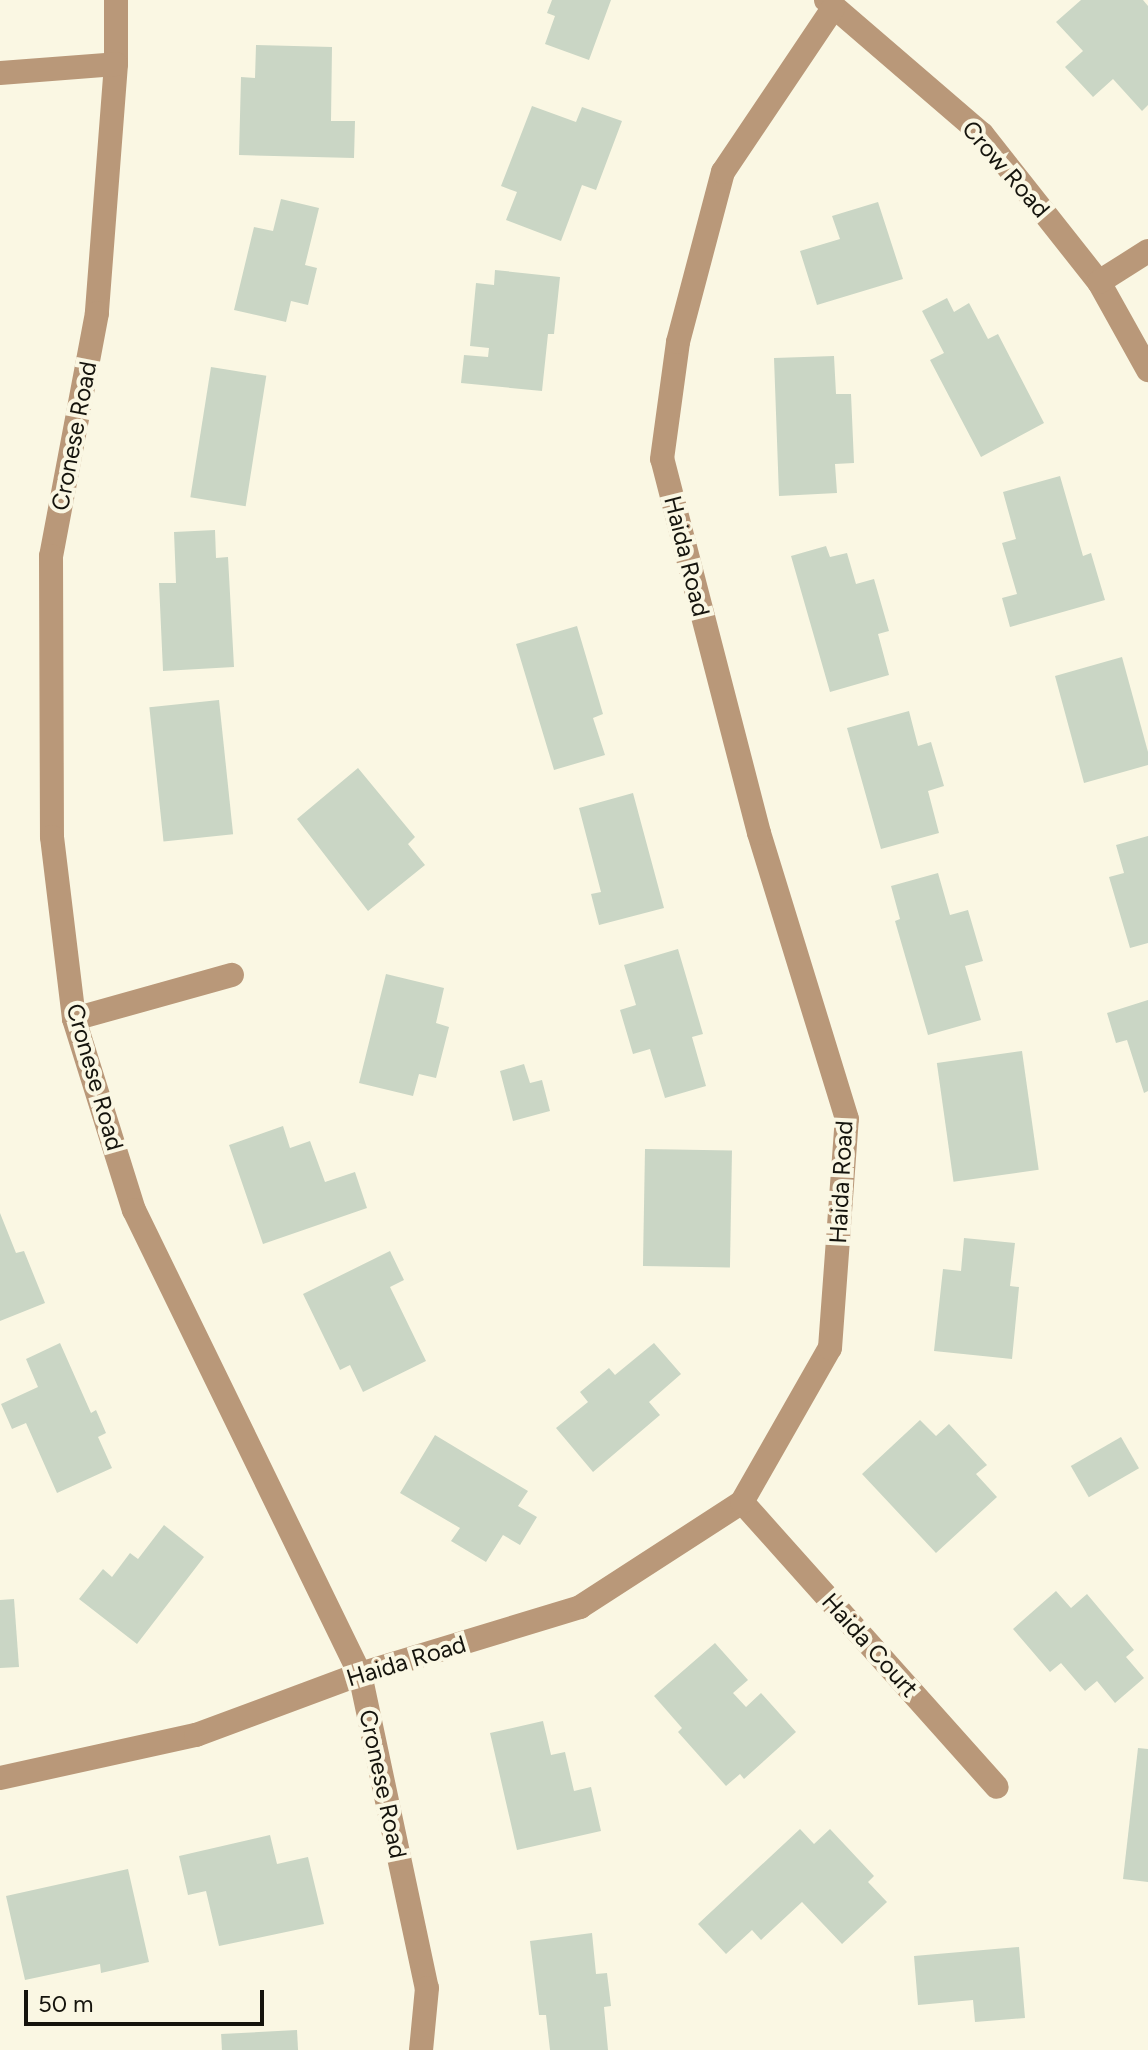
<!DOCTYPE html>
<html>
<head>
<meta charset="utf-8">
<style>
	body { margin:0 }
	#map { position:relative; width:1148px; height:2050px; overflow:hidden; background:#faf7e3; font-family:Figtree,sans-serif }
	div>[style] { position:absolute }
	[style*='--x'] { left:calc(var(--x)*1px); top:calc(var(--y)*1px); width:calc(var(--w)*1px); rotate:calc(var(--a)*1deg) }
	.building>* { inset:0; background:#cad6c5; transform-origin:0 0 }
	.street>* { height:24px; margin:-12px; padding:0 12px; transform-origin:12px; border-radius:12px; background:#b99879 }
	span { translate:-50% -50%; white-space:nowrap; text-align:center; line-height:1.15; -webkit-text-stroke:8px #faf7e3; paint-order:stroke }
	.street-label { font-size:24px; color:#15140d }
	.scale { position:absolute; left:24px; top:1990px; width:240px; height:36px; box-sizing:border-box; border:4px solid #15140d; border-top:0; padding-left:10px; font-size:24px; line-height:28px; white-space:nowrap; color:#15140d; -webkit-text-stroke:6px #faf7e3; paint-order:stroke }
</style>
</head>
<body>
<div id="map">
	<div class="building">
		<i style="clip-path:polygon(552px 0,611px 0,589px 60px,545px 44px,555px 16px,547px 13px)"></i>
		<i style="clip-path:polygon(1081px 0,1143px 0,1148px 6px,1148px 105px,1142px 111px,1113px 79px,1093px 97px,1065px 67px,1083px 51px,1056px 22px)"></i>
		<i style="clip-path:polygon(256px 45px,332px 47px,331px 121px,355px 121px,354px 158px,239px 155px,241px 77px,255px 78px)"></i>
		<i style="clip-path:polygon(532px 106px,576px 122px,582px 107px,622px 121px,596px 190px,582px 185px,561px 241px,506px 220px,517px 192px,501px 186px)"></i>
		<i style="clip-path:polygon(281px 199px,319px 208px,305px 265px,317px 268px,308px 305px,291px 301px,286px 322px,234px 310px,254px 227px,273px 231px)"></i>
		<i style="clip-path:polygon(878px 202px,903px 279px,817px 305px,800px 251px,840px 239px,832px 216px)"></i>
		<i style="clip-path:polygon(495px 270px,560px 277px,554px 334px,548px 334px,542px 391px,461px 383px,464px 355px,488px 357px,489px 348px,470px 346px,476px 283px,494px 285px)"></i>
		<i style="clip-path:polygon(947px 298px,954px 312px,969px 303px,988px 339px,998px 334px,1044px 423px,981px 457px,930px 360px,944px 353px,922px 311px)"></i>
		<i style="clip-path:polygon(834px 356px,836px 394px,851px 394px,854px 463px,835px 464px,837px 493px,779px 496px,774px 358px)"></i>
		<i style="left:211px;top:367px;width:56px;height:132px;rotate:9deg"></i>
		<i style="clip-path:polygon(1060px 476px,1083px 556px,1091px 553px,1105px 600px,1010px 627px,1002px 598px,1017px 594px,1002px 543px,1016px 539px,1003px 492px)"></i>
		<i style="clip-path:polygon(215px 530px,216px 558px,228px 557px,234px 667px,163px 671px,159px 583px,176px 583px,174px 532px)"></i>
		<i style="clip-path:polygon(826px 546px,830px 557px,847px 553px,856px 584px,874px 579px,889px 631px,878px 634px,889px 675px,830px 692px,791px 556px)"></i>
		<i style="clip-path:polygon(577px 626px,603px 714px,593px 718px,605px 755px,554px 770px,516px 644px)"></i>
		<i style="clip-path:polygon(1122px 657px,1148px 752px,1148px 765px,1084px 783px,1055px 676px)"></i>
		<i style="left:219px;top:700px;width:135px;height:70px;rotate:84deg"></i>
		<i style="clip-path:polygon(909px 711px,918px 746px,931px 742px,944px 786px,928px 791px,939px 833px,881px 849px,847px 728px)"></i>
		<i style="clip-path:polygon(358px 768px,415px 837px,408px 844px,425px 865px,368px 911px,297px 819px)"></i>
		<i style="clip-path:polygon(633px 793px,664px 908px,599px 925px,591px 894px,601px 892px,579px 808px)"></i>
		<i style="clip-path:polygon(1148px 836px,1148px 943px,1130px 948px,1109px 877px,1124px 873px,1116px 845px)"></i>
		<i style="clip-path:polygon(938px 873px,950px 915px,968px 910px,983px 961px,965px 966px,981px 1020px,928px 1035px,895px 921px,900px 919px,891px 886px)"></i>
		<i style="clip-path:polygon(678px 949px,703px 1034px,692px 1037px,706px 1086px,665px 1098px,650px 1049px,633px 1054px,620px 1010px,636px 1005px,624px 965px)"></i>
		<i style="clip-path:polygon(386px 974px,444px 988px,436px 1023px,449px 1027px,436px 1078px,419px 1074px,413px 1096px,359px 1083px)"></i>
		<i style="clip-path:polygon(1148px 1000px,1148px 1091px,1144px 1093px,1127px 1040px,1116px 1043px,1107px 1013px)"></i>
		<i style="left:1022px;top:1051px;width:120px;height:86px;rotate:82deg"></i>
		<i style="clip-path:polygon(524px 1064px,530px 1083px,542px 1080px,550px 1111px,513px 1121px,500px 1071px)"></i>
		<i style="clip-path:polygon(283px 1126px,290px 1148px,310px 1141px,325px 1182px,355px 1172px,367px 1208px,263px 1244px,229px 1145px)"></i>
		<i style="left:645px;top:1149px;width:87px;height:117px;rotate:1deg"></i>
		<i style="clip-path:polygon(0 1213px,16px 1253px,24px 1251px,45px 1303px,0 1321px)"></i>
		<i style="clip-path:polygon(964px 1238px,1015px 1243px,1010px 1286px,1019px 1287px,1012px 1359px,934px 1351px,943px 1269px,961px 1271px)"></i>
		<i style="clip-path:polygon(390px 1251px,404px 1280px,390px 1287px,426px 1361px,363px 1392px,350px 1365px,340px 1370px,303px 1294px)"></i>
		<i style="clip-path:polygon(60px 1343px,91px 1413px,96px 1410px,106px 1433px,98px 1437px,112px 1468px,57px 1493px,26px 1423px,12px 1429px,1px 1404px,38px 1387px,26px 1359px)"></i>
		<i style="clip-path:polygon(654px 1343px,681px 1374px,649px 1402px,660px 1415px,593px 1472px,556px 1428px,588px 1402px,580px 1392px,609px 1368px,615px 1375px)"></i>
		<i style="clip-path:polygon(920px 1420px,936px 1436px,949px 1424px,987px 1465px,976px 1474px,997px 1497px,936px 1553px,862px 1474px)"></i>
		<i style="clip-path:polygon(435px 1435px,528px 1491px,518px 1506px,537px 1517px,520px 1545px,503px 1535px,486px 1562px,451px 1541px,460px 1528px,400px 1493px)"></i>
		<i style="left:1121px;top:1437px;width:36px;height:58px;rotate:60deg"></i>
		<i style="clip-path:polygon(164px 1525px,204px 1557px,137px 1644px,79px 1599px,103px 1569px,112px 1577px,130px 1553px,138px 1559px)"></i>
		<i style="clip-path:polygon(1056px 1591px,1071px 1608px,1087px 1594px,1134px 1650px,1126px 1657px,1144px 1678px,1115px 1703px,1097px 1681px,1085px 1691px,1061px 1663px,1050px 1672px,1013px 1629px)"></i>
		<i style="clip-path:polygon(14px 1599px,19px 1667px,0 1668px,0 1600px)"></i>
		<i style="clip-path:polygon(715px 1643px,748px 1680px,733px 1693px,746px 1707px,761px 1693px,796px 1732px,744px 1779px,740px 1774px,726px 1786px,678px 1732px,682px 1728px,654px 1696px)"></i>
		<i style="clip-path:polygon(543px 1721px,551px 1755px,565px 1752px,574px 1791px,591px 1787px,601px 1831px,517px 1850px,490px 1733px)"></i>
		<i style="clip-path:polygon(1138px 1748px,1148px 1749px,1148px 1882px,1123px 1879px)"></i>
		<i style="clip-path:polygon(800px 1829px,814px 1844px,830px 1829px,874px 1876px,868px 1882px,887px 1902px,842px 1944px,802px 1902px,761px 1940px,752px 1930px,726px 1954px,698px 1924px)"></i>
		<i style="clip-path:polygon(270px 1835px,277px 1864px,308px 1857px,324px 1924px,219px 1946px,206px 1891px,188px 1895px,179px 1856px)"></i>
		<i style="clip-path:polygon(128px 1869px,149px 1962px,101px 1973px,100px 1964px,25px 1980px,6px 1896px)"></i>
		<i style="clip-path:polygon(592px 1933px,596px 1974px,607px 1973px,611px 2006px,604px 2007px,608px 2050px,550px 2050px,546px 2015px,539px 2015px,530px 1941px)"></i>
		<i style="clip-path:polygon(1019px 1947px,1025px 2018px,975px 2022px,973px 2000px,918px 2005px,914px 1956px)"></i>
		<i style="left:297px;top:2030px;width:20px;height:76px;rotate:87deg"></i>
	</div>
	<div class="street">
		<i style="--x:116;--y:0;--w:64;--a:90"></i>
		<i style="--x:116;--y:64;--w:250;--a:94.4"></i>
		<i style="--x:97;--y:313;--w:247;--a:100.7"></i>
		<i style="--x:51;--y:556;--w:281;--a:89.8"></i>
		<i style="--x:52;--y:837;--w:183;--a:83.1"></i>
		<i style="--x:74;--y:1019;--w:200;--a:72.6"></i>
		<i style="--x:134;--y:1210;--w:516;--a:64.03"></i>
		<i style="--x:360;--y:1674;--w:321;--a:78"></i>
		<i style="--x:427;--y:1988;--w:62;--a:95.5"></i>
		<i style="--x:826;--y:0;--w:206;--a:40.7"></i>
		<i style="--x:982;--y:134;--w:189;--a:51.7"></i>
		<i style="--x:1099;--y:282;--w:101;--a:60.9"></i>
		<i style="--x:0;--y:73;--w:116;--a:-4.4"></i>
		<i style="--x:1099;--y:282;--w:58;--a:-32.3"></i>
		<i style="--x:74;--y:1019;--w:164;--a:-15.6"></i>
		<i style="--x:742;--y:1502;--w:382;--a:48.2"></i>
		<i style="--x:0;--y:1778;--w:201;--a:-12.4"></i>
		<i style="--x:196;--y:1735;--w:175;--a:-20.4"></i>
		<i style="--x:360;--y:1674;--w:230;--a:-16.9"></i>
		<i style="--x:580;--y:1607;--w:193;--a:-32.9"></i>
		<i style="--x:742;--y:1502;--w:177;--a:-60.3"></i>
		<i style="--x:830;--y:1348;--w:230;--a:-85.8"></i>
		<i style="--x:847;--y:1119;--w:299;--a:-107.1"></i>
		<i style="--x:759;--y:833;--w:386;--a:-104.5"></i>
		<i style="--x:662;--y:459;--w:118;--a:-82.2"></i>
		<i style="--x:678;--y:342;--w:176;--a:-75.2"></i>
		<i style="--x:723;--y:172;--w:197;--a:-56.1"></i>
	</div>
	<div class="street-label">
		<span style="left:1006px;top:169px;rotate:49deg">Crow Road</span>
		<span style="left:74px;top:436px;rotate:-79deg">Cronese Road</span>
		<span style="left:687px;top:556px;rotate:76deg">Haida Road</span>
		<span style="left:95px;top:1077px;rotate:74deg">Cronese Road</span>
		<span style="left:841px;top:1182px;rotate:-87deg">Haida Road</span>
		<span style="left:870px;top:1645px;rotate:48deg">Haida Court</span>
		<span style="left:406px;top:1661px;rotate:-17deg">Haida Road</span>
		<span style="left:383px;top:1784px;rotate:78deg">Cronese Road</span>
	</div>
	<div class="scale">50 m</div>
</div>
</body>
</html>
